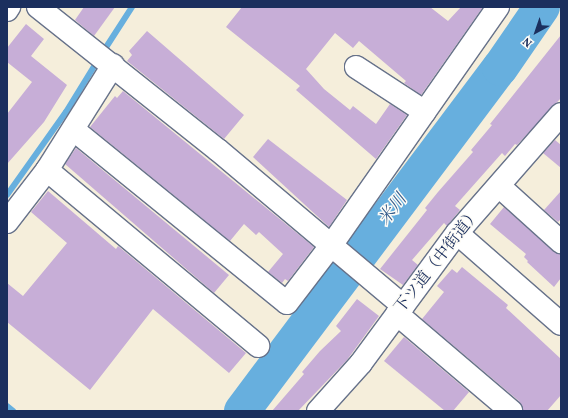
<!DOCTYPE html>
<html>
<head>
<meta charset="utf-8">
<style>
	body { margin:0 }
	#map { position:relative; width:568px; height:418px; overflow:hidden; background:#f5eedb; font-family:Vollkorn,"Noto Serif JP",serif }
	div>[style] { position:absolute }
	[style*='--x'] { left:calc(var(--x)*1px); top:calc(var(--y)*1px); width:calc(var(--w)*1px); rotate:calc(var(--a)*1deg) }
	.stream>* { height:6px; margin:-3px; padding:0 3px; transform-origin:3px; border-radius:3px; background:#67afde }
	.river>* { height:36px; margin:-18px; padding:0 18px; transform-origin:18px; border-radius:18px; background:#67afde }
	.building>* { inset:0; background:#c7aed7 }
	.roads { filter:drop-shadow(1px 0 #67728a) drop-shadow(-1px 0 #67728a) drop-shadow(0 1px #67728a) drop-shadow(0 -1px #67728a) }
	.minor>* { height:22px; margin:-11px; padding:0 11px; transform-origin:11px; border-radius:11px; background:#fff }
	.trunk>* { height:22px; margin:-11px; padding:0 11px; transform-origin:11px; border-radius:11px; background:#fff }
	span { translate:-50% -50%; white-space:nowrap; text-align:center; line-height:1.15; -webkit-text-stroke:3px #fdfcf7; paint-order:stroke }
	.street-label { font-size:16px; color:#1b2f5e }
	.water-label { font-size:17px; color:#365c8b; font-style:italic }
	.frame { position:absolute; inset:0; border:8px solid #1b2f5e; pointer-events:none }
	.north { position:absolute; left:516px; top:12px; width:40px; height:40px; -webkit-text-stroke:3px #fdfcf7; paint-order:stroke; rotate:220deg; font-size:11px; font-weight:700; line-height:16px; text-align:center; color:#1b2f5e }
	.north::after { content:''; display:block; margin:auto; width:14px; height:18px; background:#1b2f5e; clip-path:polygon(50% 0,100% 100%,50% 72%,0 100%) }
</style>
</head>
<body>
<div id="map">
	<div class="stream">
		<i style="--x:103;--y:52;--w:54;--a:-57.2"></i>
		<i style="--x:7;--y:195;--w:102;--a:-54.6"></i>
		<i style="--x:66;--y:112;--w:61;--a:-58.4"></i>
		<i style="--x:7;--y:406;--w:8;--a:40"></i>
	</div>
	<div class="river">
		<i style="--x:242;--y:411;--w:429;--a:-53.1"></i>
		<i style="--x:500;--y:68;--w:74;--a:-55.5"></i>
	</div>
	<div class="building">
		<i style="clip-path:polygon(84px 7px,115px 7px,94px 36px,75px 20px)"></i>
		<i style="clip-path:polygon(242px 7px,430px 7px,448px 21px,461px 7px,483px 7px,421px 95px,404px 83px,406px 81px,359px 41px,353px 48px,335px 33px,306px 69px,324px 89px,350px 110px,353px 106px,376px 124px,390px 104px,407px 115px,376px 159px,296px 90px,300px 86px,226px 27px)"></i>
		<i style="clip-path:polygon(26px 24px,44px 39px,31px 56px,67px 85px,44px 122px,7px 164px,7px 114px,32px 82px,7px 62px,7px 48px)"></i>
		<i style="clip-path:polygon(147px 31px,244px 115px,224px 139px,127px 61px,132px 55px,129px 51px)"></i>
		<i style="clip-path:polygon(561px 35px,561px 98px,517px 145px,515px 144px,505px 156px,502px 153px,455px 206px,460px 210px,447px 226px,444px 223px,412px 260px,418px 265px,403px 285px,380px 269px,427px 210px,425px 208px,438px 192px,473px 152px,471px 150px,492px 125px,490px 124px)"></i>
		<i style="clip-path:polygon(123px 91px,314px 247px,288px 281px,285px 279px,282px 283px,268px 272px,283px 254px,259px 232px,256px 235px,244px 224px,230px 241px,90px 127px,115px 96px,117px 98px)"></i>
		<i style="clip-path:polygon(268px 139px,347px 200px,329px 227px,253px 157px)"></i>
		<i style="clip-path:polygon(555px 140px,561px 145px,561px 168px,543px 153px)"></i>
		<i style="clip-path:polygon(76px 148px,229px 275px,214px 293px,65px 164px)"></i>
		<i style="clip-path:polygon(48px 191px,116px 249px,118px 246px,246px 353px,229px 373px,153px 309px,90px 390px,7px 322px,7px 283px,23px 296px,67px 243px,31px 212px)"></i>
		<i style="clip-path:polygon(561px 191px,561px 219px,558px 222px,544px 210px)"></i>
		<i style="clip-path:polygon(504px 207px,553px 251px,561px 254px,561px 278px,554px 287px,527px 262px,528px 261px,524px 257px,526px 254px,490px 224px)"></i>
		<i style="clip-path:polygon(462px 267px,508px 305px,506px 308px,561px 359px,561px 395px,547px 411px,523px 411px,519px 401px,422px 319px,444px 292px,437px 286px,452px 269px,457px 273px)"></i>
		<i style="clip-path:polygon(357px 299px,379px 316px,347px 360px,298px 411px,272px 411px,304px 374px,302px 372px,320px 351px,341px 331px,336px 326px)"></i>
		<i style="clip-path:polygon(404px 337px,469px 392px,453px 411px,445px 411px,384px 361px)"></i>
	</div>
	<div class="roads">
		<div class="minor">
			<i style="--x:38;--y:7;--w:230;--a:38.5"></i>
			<i style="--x:218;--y:150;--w:242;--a:40.1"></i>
			<i style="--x:356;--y:67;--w:82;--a:33.1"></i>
			<i style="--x:74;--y:130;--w:274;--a:39.1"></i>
			<i style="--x:287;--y:303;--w:71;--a:-52.5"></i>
			<i style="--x:330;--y:247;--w:293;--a:-55"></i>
			<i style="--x:47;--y:170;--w:275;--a:39.8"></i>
			<i style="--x:499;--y:186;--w:84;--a:42.1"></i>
			<i style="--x:7;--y:222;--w:66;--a:-52.4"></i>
			<i style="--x:47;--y:170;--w:124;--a:-57.8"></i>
			<i style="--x:457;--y:233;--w:138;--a:41.2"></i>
			<i style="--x:397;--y:314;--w:150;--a:40.4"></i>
			<i style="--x:318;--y:411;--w:64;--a:-48.1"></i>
			<i style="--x:361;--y:363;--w:162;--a:-53.6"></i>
			<i style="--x:457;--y:233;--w:158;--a:-48.8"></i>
		</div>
		<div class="trunk">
			<i style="--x:7;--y:10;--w:4;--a:-56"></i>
		</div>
	</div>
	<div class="street-label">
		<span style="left:438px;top:261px;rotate:-52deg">下ツ道（中街道）</span>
	</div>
	<div class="water-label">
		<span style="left:393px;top:210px;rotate:-53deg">米川</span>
	</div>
	<div class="frame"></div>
	<div class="north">N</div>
</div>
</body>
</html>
